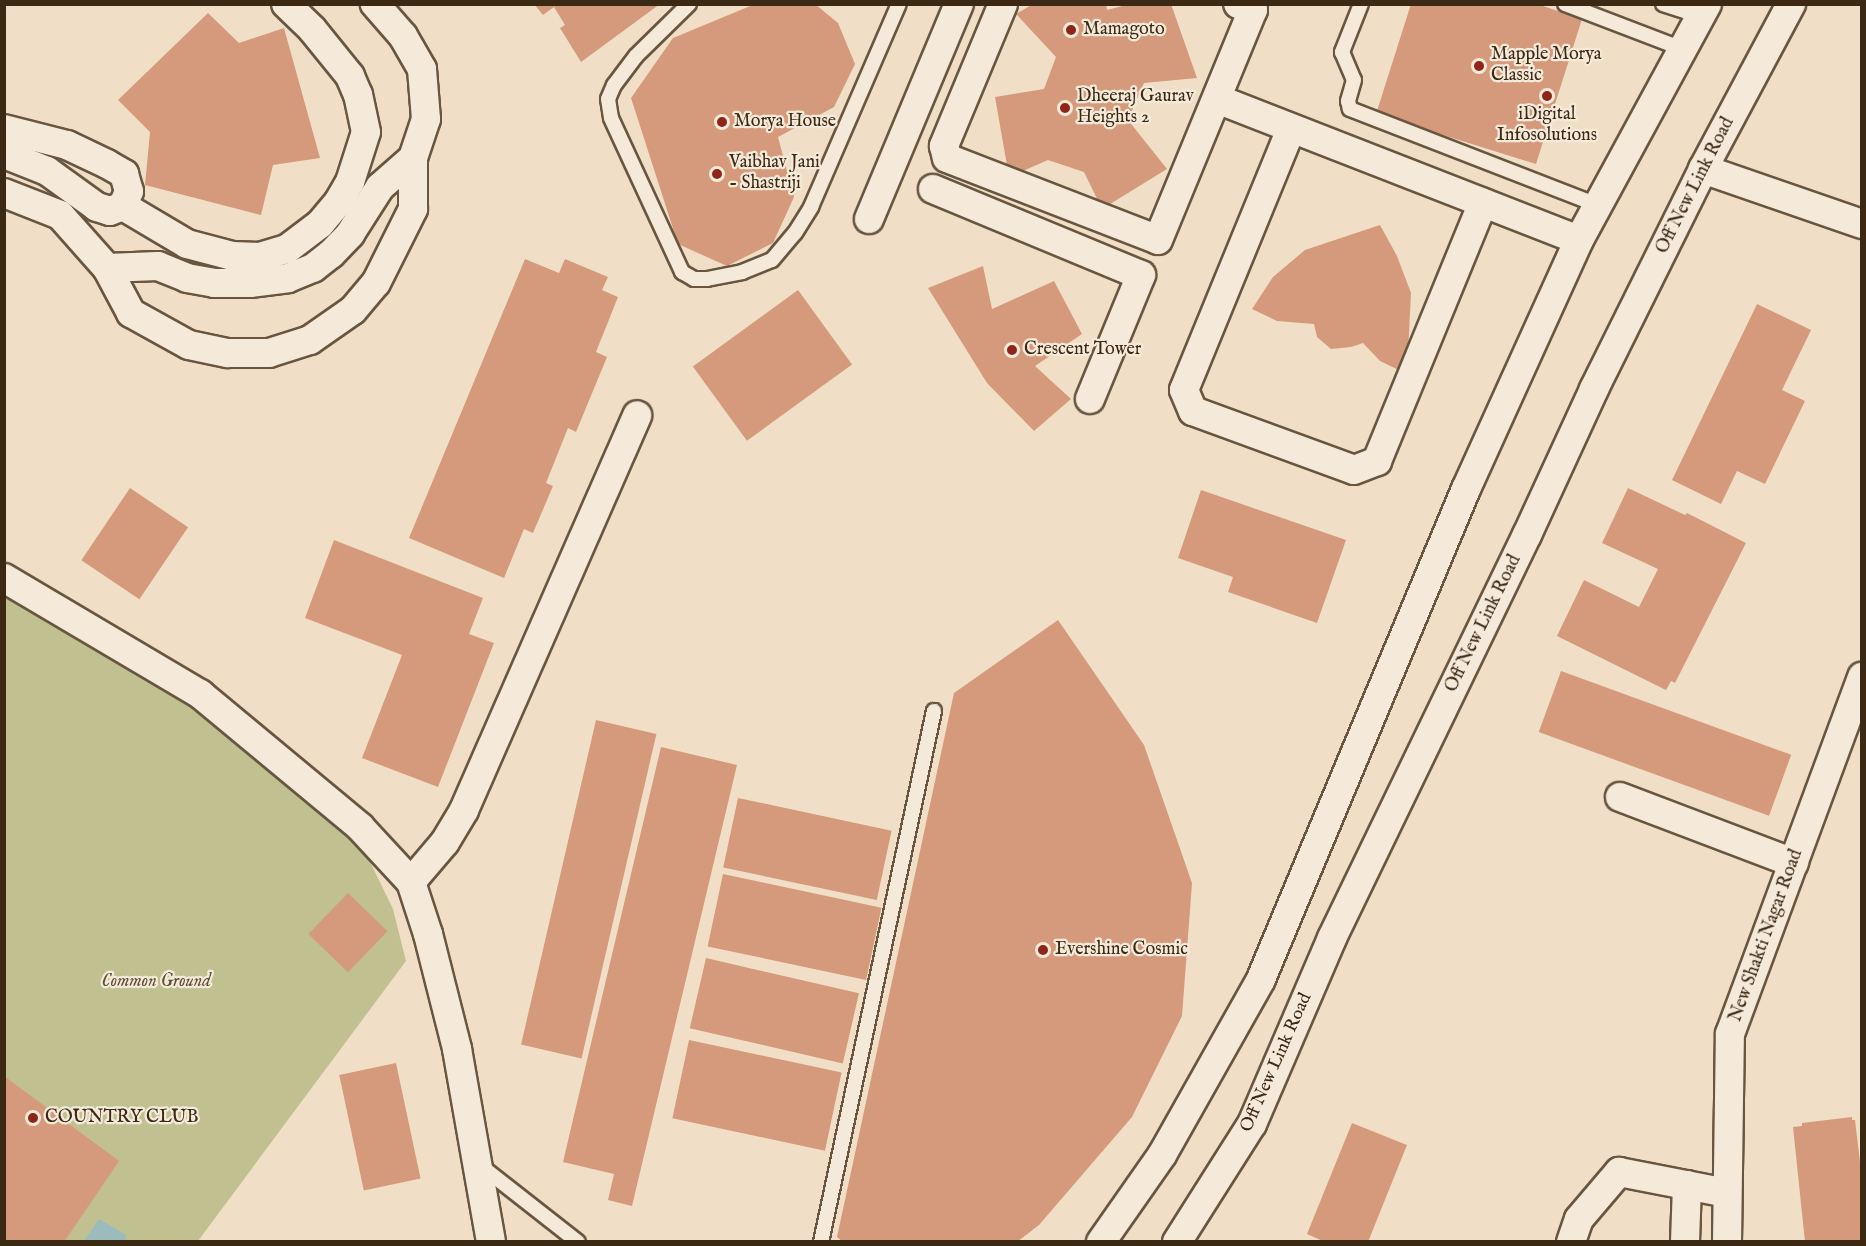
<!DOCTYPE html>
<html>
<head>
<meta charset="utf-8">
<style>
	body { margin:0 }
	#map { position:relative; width:1866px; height:1246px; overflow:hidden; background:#f0dfc6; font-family:"IM FELL English",serif }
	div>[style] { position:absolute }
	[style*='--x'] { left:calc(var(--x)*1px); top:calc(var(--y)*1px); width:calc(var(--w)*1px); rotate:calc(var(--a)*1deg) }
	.green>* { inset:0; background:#c1c090 }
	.water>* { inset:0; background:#9cbbbc }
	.building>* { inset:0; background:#d59a7b; transform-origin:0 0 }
	.roads { filter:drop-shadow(2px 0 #685640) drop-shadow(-2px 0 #685640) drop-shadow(0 2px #685640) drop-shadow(0 -2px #685640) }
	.service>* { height:14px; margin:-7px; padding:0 7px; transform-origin:7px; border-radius:7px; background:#f5eada }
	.minor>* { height:28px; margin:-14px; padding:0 14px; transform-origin:14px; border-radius:14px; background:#f5eada }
	.dots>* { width:16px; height:16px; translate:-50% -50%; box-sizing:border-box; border:3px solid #f5eada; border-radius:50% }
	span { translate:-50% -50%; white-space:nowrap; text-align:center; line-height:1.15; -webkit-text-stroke:4.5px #f5eada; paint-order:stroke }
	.poi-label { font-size:18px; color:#3b2914 }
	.left { translate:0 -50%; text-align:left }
	.street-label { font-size:18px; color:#3b2914 }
	.park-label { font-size:18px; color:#5c4f33; font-style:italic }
	.frame { position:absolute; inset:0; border:6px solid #3b2914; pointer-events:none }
</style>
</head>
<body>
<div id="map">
	<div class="green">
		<i style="clip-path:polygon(5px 588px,192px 700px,356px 833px,393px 909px,406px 961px,198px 1241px,5px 1241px)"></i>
	</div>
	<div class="water">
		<i style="clip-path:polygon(99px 1219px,125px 1234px,126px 1241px,84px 1241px)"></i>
	</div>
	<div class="building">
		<i style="clip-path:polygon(534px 4px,660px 4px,581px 62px,560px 28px,565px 25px,554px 7px,543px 15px)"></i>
		<i style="clip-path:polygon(755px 4px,815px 4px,838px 23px,855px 64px,834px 107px,778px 137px,794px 197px,773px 243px,727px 266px,678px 244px,631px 98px,673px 38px)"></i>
		<i style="clip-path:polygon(1033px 4px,1106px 4px,1107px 10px,1130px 4px,1171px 4px,1197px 78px,1144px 83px,1128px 120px,1167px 169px,1102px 209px,1084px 172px,1048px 160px,1009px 177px,995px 97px,1044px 89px,1056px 57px,1016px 14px)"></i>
		<i style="clip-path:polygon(1411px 4px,1537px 4px,1582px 19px,1536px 164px,1376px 114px)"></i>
		<i style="clip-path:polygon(208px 13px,239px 43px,284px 28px,320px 158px,273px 165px,261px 215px,145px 185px,150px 132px,118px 100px)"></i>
		<i style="clip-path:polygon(1380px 225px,1397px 256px,1411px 293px,1407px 374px,1380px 361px,1363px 343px,1351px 347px,1331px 349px,1317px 337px,1314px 324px,1277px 321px,1252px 309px,1273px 277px,1305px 250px)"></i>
		<i style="clip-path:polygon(525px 259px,559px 273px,565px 259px,608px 277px,602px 290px,618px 297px,596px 352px,607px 357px,576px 432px,568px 428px,546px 483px,553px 486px,533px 533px,524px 529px,504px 578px,409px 538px)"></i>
		<i style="clip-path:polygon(983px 266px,992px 309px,1054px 281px,1082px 334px,1035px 366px,1071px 399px,1034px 431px,987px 383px,928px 288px)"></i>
		<i style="left:798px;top:290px;width:92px;height:130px;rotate:54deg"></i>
		<i style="clip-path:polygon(1757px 304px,1811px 330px,1782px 390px,1805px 401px,1765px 484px,1737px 471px,1721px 504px,1672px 480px)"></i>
		<i style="left:130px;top:488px;width:70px;height:87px;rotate:34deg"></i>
		<i style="clip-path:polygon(1628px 488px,1685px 515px,1687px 513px,1746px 543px,1675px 683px,1671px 681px,1666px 690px,1557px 636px,1584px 580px,1639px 607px,1658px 569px,1602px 543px)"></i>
		<i style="clip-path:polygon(1201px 490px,1346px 540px,1317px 623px,1228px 592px,1233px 577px,1178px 558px)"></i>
		<i style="clip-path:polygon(334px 540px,483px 598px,469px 634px,494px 643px,438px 787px,362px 758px,402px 655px,305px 618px)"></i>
		<i style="clip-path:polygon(1058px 620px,1144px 745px,1192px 883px,1182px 1016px,1132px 1117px,1039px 1225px,1017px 1242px,843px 1242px,837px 1237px,954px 693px)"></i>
		<i style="left:1561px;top:671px;width:245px;height:65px;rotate:20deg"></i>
		<i style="left:596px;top:720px;width:62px;height:333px;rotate:13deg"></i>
		<i style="clip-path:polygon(661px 747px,737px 765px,632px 1206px,608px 1200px,614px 1174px,563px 1162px)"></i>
		<i style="left:738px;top:798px;width:157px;height:71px;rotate:12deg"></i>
		<i style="left:723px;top:874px;width:162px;height:74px;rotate:12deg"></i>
		<i style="left:348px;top:893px;width:55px;height:57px;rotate:44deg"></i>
		<i style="left:706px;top:958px;width:157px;height:72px;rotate:13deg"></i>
		<i style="left:689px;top:1040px;width:156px;height:80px;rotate:12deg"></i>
		<i style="left:396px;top:1063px;width:118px;height:58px;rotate:78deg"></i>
		<i style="clip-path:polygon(4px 1076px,119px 1161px,64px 1242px,4px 1242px)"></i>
		<i style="clip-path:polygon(1852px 1117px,1852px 1120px,1855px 1120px,1862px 1179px,1862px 1242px,1805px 1242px,1793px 1127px,1802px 1126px,1802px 1123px)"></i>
		<i style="clip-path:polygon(1352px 1123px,1407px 1145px,1368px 1242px,1325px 1242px,1307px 1234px)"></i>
	</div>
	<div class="roads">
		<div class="service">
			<i style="--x:689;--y:4;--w:74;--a:135.5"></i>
			<i style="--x:636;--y:56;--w:36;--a:127"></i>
			<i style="--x:614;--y:85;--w:15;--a:113"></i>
			<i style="--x:608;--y:99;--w:19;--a:81"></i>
			<i style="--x:611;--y:118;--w:170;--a:65.2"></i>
			<i style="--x:682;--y:272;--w:14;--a:30"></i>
			<i style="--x:694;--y:279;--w:13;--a:0"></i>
			<i style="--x:707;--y:279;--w:36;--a:-11"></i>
			<i style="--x:742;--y:272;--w:32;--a:-22"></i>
			<i style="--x:772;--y:260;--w:35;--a:-50"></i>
			<i style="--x:795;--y:233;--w:31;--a:-58"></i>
			<i style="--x:811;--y:207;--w:221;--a:-66.6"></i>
			<i style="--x:1361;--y:4;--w:52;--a:111.6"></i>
			<i style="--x:1342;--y:52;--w:30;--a:67"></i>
			<i style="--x:1354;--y:80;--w:22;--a:106"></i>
			<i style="--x:1348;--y:101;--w:8;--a:76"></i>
			<i style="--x:1350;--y:109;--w:266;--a:21.2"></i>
			<i style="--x:1565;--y:4;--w:126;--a:20.9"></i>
			<i style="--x:1663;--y:4;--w:40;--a:18"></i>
			<i style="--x:481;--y:1166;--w:123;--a:38.1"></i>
			<i style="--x:821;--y:1242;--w:543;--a:-77.99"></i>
		</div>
		<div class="minor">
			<i style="--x:1003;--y:4;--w:154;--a:112.6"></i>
			<i style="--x:944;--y:146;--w:12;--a:76"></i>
			<i style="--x:947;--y:158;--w:226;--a:21.2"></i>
			<i style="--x:1158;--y:240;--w:249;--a:-67.6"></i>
			<i style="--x:1253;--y:10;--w:16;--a:-158"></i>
			<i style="--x:1217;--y:99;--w:388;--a:21.3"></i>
			<i style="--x:4;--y:129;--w:65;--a:14.3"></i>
			<i style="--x:67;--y:145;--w:44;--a:25.4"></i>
			<i style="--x:107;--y:164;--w:20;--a:30"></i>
			<i style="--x:124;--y:174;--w:18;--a:74"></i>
			<i style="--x:129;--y:191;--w:16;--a:112"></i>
			<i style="--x:123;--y:206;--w:14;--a:159"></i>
			<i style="--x:110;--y:211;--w:14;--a:-163"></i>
			<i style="--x:97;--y:207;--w:62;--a:-144.2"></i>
			<i style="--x:47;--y:171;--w:46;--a:-158.4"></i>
			<i style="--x:1291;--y:129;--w:282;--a:112.3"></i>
			<i style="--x:1184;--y:390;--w:23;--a:67"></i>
			<i style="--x:1193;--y:411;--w:171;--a:20.1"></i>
			<i style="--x:1354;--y:470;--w:25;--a:-21"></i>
			<i style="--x:1377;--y:461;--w:279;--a:-67.7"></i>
			<i style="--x:1703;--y:169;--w:168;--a:19.1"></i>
			<i style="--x:933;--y:189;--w:225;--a:22.5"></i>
			<i style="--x:1141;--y:275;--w:134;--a:112.4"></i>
			<i style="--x:4;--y:193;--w:60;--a:21.4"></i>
			<i style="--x:60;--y:215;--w:71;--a:48.4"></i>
			<i style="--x:107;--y:268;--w:51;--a:61.9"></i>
			<i style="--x:131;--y:313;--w:66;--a:28.9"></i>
			<i style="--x:189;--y:345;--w:40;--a:12"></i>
			<i style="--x:228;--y:353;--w:41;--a:0"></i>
			<i style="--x:269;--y:353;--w:43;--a:-17.6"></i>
			<i style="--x:310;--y:340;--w:52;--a:-34.9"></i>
			<i style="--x:353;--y:310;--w:35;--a:-50"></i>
			<i style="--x:376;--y:283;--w:83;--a:-63.4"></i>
			<i style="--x:413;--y:209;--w:51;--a:-90"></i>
			<i style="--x:413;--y:158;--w:41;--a:-71.6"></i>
			<i style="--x:426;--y:119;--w:50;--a:-94.6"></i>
			<i style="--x:422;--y:69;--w:38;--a:-120"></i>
			<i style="--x:403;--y:36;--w:43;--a:-131.2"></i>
			<i style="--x:123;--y:206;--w:74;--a:30.7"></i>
			<i style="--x:187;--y:244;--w:47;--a:14.9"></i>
			<i style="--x:232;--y:256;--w:28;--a:2"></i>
			<i style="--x:260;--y:257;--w:28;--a:-17"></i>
			<i style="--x:287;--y:249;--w:41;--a:-37.1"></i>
			<i style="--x:320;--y:224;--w:30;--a:-50"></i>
			<i style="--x:339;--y:201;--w:22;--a:-60"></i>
			<i style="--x:350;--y:182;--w:52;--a:-72.3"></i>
			<i style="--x:366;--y:132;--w:38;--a:-102"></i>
			<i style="--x:358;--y:95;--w:21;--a:-113"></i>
			<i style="--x:350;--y:76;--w:60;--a:-129"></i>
			<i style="--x:312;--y:29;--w:36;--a:-136"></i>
			<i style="--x:869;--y:219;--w:233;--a:-67.3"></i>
			<i style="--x:107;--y:268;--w:51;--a:-2.2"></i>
			<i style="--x:158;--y:266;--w:31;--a:22"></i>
			<i style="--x:187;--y:278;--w:27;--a:10"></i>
			<i style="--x:214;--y:283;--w:36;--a:0"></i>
			<i style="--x:250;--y:283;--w:38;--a:-7"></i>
			<i style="--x:288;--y:278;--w:27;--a:-22"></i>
			<i style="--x:313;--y:268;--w:23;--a:-38"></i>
			<i style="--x:331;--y:254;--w:28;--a:-46"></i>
			<i style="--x:350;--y:234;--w:56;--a:-57.4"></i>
			<i style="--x:380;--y:187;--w:44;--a:-41.3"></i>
			<i style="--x:4;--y:578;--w:228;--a:30.6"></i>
			<i style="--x:200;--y:694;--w:208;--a:39.7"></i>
			<i style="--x:360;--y:827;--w:75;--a:47.2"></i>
			<i style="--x:411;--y:882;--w:55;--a:71.9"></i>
			<i style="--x:428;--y:934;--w:119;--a:75.8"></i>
			<i style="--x:457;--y:1049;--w:196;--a:80"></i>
			<i style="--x:1620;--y:797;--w:186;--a:20.8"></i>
			<i style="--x:411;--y:882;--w:52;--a:-49.6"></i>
			<i style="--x:445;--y:842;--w:37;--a:-59"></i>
			<i style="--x:464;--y:810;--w:431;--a:-66.3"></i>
			<i style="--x:1101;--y:1242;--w:106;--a:-55"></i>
			<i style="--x:1162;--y:1155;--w:202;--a:-60.6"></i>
			<i style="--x:1261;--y:979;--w:531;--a:-67.3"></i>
			<i style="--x:1466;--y:489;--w:273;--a:-65.6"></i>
			<i style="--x:1579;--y:240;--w:268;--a:-61.5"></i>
			<i style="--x:1177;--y:1242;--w:140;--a:-57.6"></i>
			<i style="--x:1252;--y:1124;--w:202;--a:-66.7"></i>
			<i style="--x:1332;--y:938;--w:448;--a:-64.2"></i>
			<i style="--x:1527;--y:535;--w:161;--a:-65.3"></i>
			<i style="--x:1594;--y:389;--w:246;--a:-63.6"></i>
			<i style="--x:1703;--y:169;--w:187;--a:-61.9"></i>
			<i style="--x:1571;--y:1242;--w:24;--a:-71"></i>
			<i style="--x:1579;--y:1219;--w:62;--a:-49.6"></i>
			<i style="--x:1619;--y:1172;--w:110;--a:11"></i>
			<i style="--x:1685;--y:1242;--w:57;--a:-88"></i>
			<i style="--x:1727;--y:1242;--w:208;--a:-89.2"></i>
			<i style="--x:1730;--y:1034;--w:381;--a:-69.7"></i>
		</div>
	</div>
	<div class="dots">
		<i style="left:1071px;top:30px;background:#8f2418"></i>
		<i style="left:1479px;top:66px;background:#8f2418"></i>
		<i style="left:1547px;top:96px;background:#8f2418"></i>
		<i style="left:1065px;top:108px;background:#8f2418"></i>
		<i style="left:722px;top:122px;background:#8f2418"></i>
		<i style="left:717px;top:174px;background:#8f2418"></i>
		<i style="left:1012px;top:350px;background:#8f2418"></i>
		<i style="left:1043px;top:950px;background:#8f2418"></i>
		<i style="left:33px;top:1118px;background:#8f2418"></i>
	</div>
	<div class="poi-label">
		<span class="left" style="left:1083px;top:30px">Mamagoto</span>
		<span class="left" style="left:1491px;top:66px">Mapple Morya<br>Classic</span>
		<span class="left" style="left:1077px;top:108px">Dheeraj Gaurav<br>Heights 2</span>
		<span style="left:1547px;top:126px">iDigital<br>Infosolutions</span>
		<span class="left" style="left:734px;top:122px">Morya House</span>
		<span class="left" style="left:729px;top:174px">Vaibhav Jani<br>- Shastriji</span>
		<span class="left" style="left:1024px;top:350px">Crescent Tower</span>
		<span class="left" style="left:1055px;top:950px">Evershine Cosmic</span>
		<span class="left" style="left:45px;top:1118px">COUNTRY CLUB</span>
	</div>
	<div class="street-label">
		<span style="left:1696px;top:186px;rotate:-63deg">Off New Link Road</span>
		<span style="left:1484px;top:624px;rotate:-64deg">Off New Link Road</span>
		<span style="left:1767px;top:936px;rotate:-70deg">New Shakti Nagar Road</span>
		<span style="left:1277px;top:1063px;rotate:-66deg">Off New Link Road</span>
	</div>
	<div class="park-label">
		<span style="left:156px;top:982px">Common Ground</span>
	</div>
	<div class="frame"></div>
</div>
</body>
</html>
